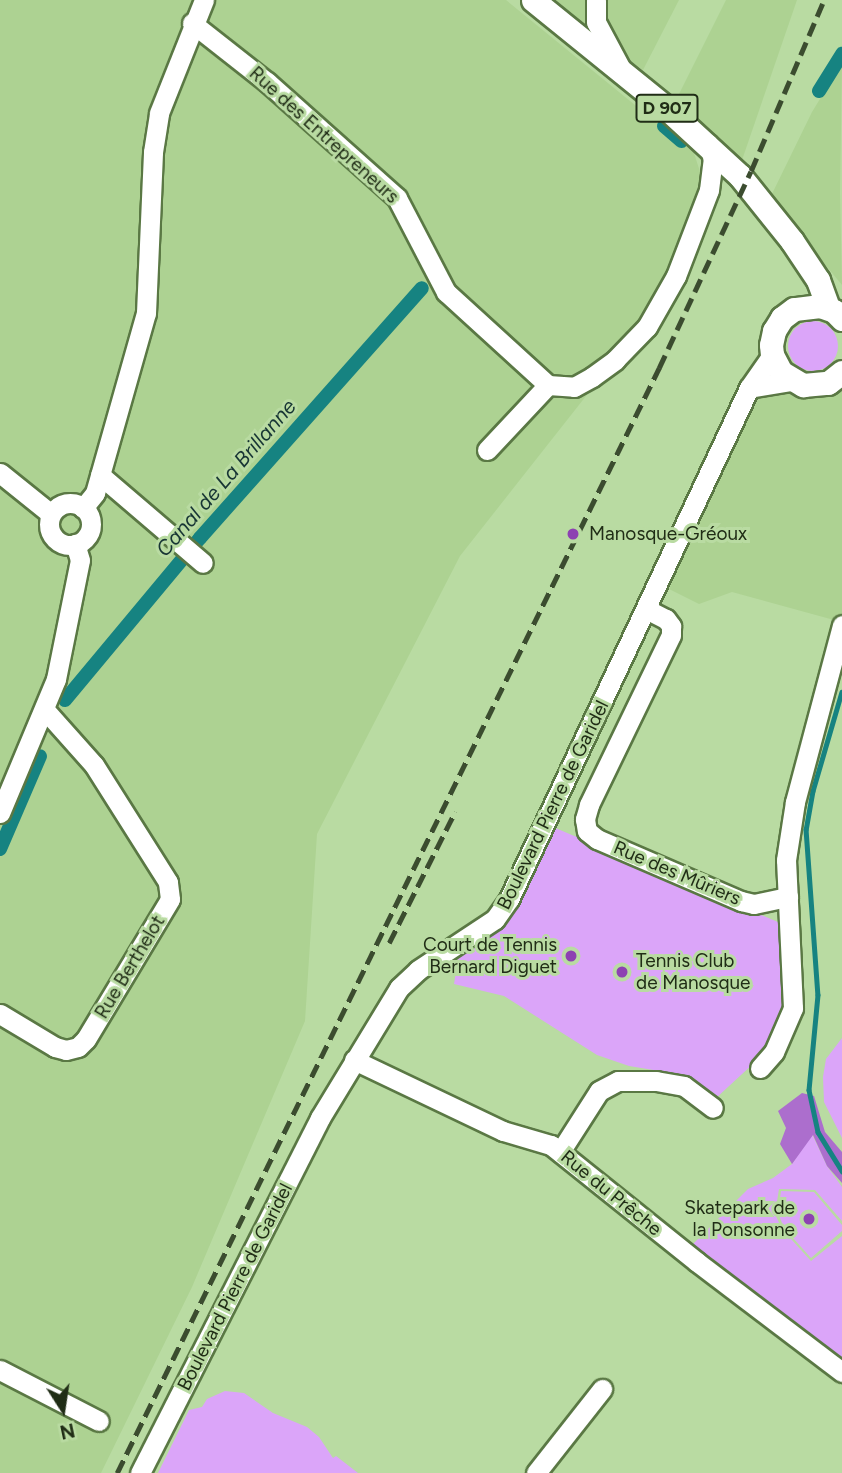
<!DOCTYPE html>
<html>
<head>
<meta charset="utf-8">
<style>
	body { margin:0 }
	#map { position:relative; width:842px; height:1473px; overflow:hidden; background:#b9dba2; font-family:Figtree,sans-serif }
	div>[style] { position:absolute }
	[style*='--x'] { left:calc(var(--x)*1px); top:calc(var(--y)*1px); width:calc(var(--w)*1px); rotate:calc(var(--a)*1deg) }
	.built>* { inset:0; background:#add292 }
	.green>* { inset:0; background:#dba5f9 }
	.round { border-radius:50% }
	.forest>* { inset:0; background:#ac6ecd }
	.stream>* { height:4.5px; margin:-2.25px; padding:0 2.25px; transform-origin:2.25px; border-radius:2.25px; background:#168381 }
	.canal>* { height:14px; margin:-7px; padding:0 7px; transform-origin:7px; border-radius:7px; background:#168381 }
	.roads { filter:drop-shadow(2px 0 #5a7844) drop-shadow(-2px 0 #5a7844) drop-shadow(0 2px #5a7844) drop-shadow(0 -2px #5a7844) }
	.minor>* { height:19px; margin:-9.5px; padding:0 9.5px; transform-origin:9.5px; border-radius:9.5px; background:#fff }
	.minor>.ring { margin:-9.5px; padding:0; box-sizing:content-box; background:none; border:19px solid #fff; border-radius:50% }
	.major>* { height:23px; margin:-11.5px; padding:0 11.5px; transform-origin:11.5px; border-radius:11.5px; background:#fff }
	.rail>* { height:4.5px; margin-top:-2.25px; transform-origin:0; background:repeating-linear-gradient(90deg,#3b4c2f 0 14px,transparent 0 21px) }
	.dots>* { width:19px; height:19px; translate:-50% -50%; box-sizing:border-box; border:4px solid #b9dba2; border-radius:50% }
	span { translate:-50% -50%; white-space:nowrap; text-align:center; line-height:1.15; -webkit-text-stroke:6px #b9dba2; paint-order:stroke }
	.shield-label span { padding:2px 5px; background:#b9dba2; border:2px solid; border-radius:5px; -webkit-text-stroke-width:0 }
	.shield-label { font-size:18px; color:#202d16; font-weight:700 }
	.street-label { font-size:19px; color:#202d16 }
	.poi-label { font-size:19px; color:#202d16 }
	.left { translate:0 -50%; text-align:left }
	.right { translate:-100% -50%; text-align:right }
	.water-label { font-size:21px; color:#173534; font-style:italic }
	.north { position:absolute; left:28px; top:1375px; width:70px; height:70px; -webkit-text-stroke:5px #b9dba2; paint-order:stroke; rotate:168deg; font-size:19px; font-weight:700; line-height:28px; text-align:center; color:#202d16 }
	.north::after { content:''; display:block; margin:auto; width:24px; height:32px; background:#202d16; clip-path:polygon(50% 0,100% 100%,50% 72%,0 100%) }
</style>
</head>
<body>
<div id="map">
	<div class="built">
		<i style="clip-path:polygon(0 0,506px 0,694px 153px,702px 178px,653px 311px,460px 556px,317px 834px,305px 1021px,192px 1287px,101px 1473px,0 1473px)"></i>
		<i style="clip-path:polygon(544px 0,679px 0,643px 70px)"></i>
		<i style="clip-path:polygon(726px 0,797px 0,742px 160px,676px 100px)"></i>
		<i style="clip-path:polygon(842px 63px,840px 193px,842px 285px,770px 198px,812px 112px)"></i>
		<i style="clip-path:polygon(777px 389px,816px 395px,842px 392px,842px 618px,834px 620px,732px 592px,699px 604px,669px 589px,752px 402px)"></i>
	</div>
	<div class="green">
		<i class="round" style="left:788px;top:321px;width:50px;height:50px"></i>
		<i style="clip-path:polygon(553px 827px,785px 925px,789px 1001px,766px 1052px,715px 1099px,678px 1074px,629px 1066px,597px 1055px,504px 996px,454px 984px,458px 959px,504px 927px)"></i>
		<i style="clip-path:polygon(842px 1038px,842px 1138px,824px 1102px,823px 1077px,826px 1059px)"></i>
		<i style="clip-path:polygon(812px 1134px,827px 1166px,842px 1187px,842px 1221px,815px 1190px,779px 1189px,775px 1214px,782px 1229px,811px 1261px,842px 1236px,842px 1360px,693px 1244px,748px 1189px,773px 1178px,792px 1164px)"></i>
		<i style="clip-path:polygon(781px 1191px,814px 1192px,842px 1225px,842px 1231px,811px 1258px,784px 1228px,778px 1213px)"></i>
		<i style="clip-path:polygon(225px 1391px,244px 1393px,273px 1413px,307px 1427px,319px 1437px,333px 1458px,336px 1456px,358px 1473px,158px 1473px,189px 1410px,202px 1407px,207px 1399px)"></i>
	</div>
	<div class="forest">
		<i style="clip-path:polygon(802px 1093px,814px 1096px,825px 1132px,842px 1152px,842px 1183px,827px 1166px,813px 1135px,792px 1164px,780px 1144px,786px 1128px,778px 1111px)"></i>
	</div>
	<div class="stream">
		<i style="--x:842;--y:692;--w:103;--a:106.3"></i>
		<i style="--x:813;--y:791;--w:39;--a:100"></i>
		<i style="--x:806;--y:829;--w:166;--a:85.9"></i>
		<i style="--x:818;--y:995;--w:95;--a:95.4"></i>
		<i style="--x:809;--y:1090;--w:43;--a:77.9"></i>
		<i style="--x:818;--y:1132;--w:46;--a:58.4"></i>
	</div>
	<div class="canal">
		<i style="--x:819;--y:91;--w:44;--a:-58.1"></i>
		<i style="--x:664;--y:126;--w:23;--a:41"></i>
		<i style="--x:65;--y:700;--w:211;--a:-50.2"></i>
		<i style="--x:200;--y:538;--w:334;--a:-48.4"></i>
		<i style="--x:0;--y:849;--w:101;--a:-66.7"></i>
	</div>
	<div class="roads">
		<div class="minor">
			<i style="--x:596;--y:0;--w:22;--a:90"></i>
			<i style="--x:596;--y:22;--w:51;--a:61.9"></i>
			<i style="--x:192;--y:23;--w:95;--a:38.2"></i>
			<i style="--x:267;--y:82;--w:174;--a:41.7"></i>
			<i style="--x:397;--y:198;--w:106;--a:62.5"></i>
			<i style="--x:446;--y:292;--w:138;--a:42.4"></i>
			<i style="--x:749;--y:388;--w:43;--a:-9.5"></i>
			<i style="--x:487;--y:450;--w:89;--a:-46.8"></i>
			<i style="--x:548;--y:385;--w:26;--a:4"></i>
			<i style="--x:574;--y:387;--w:21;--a:-29"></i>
			<i style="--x:592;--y:377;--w:29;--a:-36"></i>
			<i style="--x:615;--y:360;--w:46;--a:-45.9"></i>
			<i style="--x:647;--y:327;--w:59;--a:-60.4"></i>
			<i style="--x:676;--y:276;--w:92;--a:-69"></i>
			<i style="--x:709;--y:190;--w:31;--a:-83"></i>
			<i style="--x:713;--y:159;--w:16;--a:-108"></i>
			<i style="--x:0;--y:473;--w:65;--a:38.8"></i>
			<i style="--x:100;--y:475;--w:135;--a:40.5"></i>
			<i class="ring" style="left:49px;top:503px;width:23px;height:23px"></i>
			<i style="--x:83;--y:508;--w:19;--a:-51"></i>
			<i style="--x:95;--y:493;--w:187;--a:-74.2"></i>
			<i style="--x:146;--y:313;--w:161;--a:-87.5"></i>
			<i style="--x:153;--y:152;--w:39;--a:-81"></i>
			<i style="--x:159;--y:113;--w:122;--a:-68.3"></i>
			<i style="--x:646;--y:609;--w:22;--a:27"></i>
			<i style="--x:666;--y:619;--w:9;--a:54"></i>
			<i style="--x:671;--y:626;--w:9;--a:90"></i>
			<i style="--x:671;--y:635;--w:189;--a:115.8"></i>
			<i style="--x:589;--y:805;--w:15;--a:106"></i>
			<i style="--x:585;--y:819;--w:12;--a:81"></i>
			<i style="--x:587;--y:831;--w:13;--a:39"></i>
			<i style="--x:597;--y:839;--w:157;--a:23.3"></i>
			<i style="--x:741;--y:901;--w:13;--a:13"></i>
			<i style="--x:754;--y:904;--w:35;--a:-12"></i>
			<i style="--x:0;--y:813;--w:145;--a:-67.3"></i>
			<i style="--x:56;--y:679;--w:121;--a:-78.6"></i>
			<i style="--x:80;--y:560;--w:17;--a:-107"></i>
			<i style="--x:0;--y:1014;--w:64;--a:31"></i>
			<i style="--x:55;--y:1047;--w:11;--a:15"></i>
			<i style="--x:66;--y:1050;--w:12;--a:-14"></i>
			<i style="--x:78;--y:1047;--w:11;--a:-45"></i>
			<i style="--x:86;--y:1039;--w:163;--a:-59"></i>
			<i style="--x:170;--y:899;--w:17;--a:-97"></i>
			<i style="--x:168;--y:882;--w:138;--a:-122.3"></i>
			<i style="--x:94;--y:765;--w:74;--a:-131.7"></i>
			<i style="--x:354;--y:1060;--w:165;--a:25.5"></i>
			<i style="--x:503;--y:1131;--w:50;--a:16.3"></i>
			<i style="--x:551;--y:1145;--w:187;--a:38.7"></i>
			<i style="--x:697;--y:1262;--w:182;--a:37.2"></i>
			<i style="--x:760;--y:1068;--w:21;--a:-49"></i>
			<i style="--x:774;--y:1052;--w:48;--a:-66.6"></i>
			<i style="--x:793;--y:1008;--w:148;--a:-92.7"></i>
			<i style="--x:786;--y:860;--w:59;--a:-81.2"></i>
			<i style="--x:795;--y:802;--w:183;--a:-75.1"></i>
			<i style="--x:560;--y:1152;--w:72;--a:-57.4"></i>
			<i style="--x:599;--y:1091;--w:21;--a:-28"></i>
			<i style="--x:618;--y:1081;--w:38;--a:0"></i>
			<i style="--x:656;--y:1081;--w:28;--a:10"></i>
			<i style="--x:684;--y:1086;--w:36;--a:37"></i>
			<i style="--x:0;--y:1370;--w:111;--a:27.3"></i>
			<i style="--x:140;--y:1473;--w:398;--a:-63.1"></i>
			<i style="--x:320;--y:1118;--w:152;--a:-58.7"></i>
			<i style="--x:399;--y:988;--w:26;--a:-43"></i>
			<i style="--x:418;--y:970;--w:92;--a:-33.5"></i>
			<i style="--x:495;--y:919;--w:24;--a:-55"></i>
			<i style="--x:509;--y:899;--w:565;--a:-64.84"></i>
			<i style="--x:749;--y:388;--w:40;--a:-55.1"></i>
			<i style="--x:536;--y:1473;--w:107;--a:-51.8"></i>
		</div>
		<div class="major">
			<i style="--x:533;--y:0;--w:170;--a:39"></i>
			<i style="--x:665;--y:107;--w:102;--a:42.6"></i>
			<i style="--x:740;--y:176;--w:83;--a:51.3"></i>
			<i style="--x:792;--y:241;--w:47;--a:56.3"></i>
			<i style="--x:818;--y:280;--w:30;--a:70"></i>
			<i style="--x:842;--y:319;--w:11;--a:-135"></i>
			<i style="--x:834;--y:311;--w:15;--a:-160"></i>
			<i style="--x:820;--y:306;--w:26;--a:173"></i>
			<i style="--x:794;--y:309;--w:15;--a:143"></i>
			<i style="--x:782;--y:318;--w:15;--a:122"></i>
			<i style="--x:774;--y:331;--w:14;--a:102"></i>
			<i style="--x:771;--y:345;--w:10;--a:84"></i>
			<i style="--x:772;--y:355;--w:19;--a:62"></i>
			<i style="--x:781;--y:372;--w:26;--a:31"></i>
			<i style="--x:803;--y:385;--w:25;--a:-5"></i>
			<i style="--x:828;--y:383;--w:18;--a:-38"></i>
		</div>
	</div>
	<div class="rail">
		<i style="--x:389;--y:943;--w:147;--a:-63.3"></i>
		<i style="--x:117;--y:1473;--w:1231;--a:-63.87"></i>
		<i style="--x:659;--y:368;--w:217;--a:-65"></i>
		<i style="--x:751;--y:171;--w:186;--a:-66.9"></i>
	</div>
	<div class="dots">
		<i style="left:573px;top:534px;background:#8d41b2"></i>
		<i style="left:571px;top:956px;background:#8d41b2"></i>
		<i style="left:622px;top:972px;background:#8d41b2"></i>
		<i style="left:809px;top:1219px;background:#8d41b2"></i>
	</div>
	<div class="shield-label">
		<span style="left:667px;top:108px">D 907</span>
	</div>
	<div class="street-label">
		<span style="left:324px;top:135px;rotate:42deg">Rue des Entrepreneurs</span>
		<span style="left:553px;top:805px;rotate:-64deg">Boulevard Pierre de Garidel</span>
		<span style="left:677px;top:873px;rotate:23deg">Rue des Mûriers</span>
		<span style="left:130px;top:967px;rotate:-59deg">Rue Berthelot</span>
		<span style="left:611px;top:1193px;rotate:39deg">Rue du Prêche</span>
		<span style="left:235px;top:1287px;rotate:-63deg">Boulevard Pierre de Garidel</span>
	</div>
	<div class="poi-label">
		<span class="left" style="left:589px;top:534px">Manosque-Gréoux</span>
		<span class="right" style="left:557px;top:956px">Court de Tennis<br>Bernard Diguet</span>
		<span class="left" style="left:636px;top:972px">Tennis Club<br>de Manosque</span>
		<span class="right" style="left:795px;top:1219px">Skatepark de<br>la Ponsonne</span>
	</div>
	<div class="water-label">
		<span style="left:226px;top:478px;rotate:-49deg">Canal de La Brillanne</span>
	</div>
	<div class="north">N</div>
</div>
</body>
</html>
